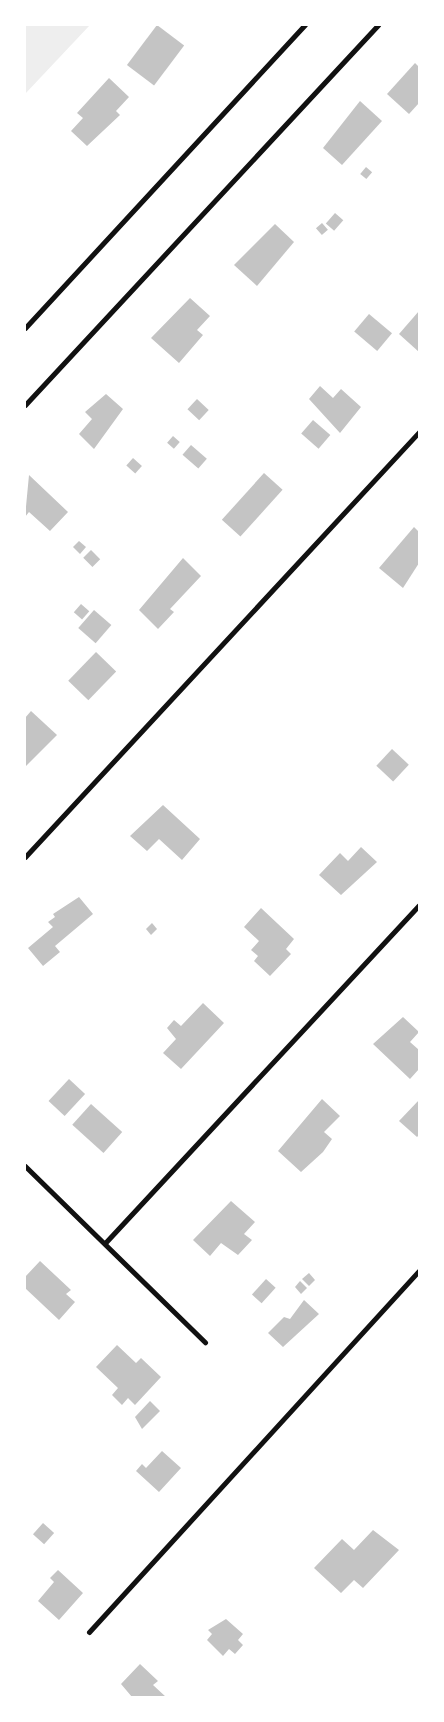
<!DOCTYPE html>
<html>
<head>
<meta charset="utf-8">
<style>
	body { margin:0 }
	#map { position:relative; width:444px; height:1722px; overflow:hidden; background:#fff; font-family:"Nunito Sans",sans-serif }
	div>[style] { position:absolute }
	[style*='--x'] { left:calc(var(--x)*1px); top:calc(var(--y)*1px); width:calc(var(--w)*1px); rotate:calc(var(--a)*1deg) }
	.green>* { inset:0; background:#eee }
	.building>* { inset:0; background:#c4c4c4; transform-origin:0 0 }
	.minor>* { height:5px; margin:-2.5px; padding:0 2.5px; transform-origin:2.5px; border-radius:2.5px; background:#111 }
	span { translate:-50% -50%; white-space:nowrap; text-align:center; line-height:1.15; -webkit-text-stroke:4px #fff; paint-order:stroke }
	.frame { position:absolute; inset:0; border:26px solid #fff; pointer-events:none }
</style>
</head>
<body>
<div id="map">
	<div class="green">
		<i style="clip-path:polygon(25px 25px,90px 25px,25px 94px)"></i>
	</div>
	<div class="building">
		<i style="left:157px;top:25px;width:34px;height:50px;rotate:37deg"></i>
		<i style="clip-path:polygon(415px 63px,419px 67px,419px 103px,409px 114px,387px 94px)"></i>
		<i style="clip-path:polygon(109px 78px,129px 97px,116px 111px,120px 115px,87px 146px,71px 131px,83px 118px,77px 113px)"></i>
		<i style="clip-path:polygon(360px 101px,382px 121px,342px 165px,323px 148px)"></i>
		<i style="left:366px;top:167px;width:8px;height:9px;rotate:40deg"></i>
		<i style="left:335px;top:213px;width:11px;height:14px;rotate:41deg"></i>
		<i style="left:322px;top:223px;width:9px;height:8px;rotate:49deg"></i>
		<i style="clip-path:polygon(275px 224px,294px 242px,257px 286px,234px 265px)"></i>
		<i style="clip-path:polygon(190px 298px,210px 316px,197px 330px,203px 335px,179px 363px,151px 338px)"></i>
		<i style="clip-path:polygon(419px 311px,419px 352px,399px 334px)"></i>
		<i style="left:369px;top:314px;width:30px;height:23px;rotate:40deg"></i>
		<i style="clip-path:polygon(320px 386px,333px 398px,341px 389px,361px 407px,340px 433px,309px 399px)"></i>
		<i style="clip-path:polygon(106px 394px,123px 409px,94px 449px,79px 434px,92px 419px,85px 412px)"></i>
		<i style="left:197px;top:399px;width:16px;height:14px;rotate:43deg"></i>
		<i style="left:313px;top:420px;width:23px;height:18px;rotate:41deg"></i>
		<i style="left:173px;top:436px;width:9px;height:9px;rotate:41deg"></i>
		<i style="left:191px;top:445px;width:21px;height:13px;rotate:41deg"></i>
		<i style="left:133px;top:458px;width:12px;height:10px;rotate:42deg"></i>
		<i style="left:264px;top:473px;width:25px;height:63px;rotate:42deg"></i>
		<i style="clip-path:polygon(29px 475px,68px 512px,50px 531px,29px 512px,25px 517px)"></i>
		<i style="clip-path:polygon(414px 527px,419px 532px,419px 563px,403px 588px,379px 568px)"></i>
		<i style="clip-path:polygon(79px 541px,86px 547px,80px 554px,73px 547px)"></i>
		<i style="left:91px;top:550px;width:13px;height:11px;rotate:45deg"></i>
		<i style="clip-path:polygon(183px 558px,201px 576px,170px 609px,174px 612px,158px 629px,139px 610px)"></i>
		<i style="left:81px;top:604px;width:11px;height:11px;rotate:41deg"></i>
		<i style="left:94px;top:610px;width:23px;height:24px;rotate:41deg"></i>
		<i style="left:96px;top:652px;width:28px;height:40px;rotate:44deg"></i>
		<i style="clip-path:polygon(31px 711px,57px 735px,25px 767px,25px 718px)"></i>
		<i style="left:392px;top:749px;width:23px;height:23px;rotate:43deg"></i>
		<i style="clip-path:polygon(163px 805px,200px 839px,182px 860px,159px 839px,147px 851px,130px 836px)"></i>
		<i style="clip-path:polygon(361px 847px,377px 862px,341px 895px,319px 875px,340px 853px,348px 861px)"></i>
		<i style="clip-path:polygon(79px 897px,93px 914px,55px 946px,60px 952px,43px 966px,28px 948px,53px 927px,48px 922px,55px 917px,53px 914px)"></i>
		<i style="clip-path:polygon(261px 908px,294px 939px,286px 949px,291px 954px,270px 976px,254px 961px,258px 956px,251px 950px,259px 941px,244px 927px)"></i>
		<i style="clip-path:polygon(152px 923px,157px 929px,151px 935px,146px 929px)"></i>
		<i style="clip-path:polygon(203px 1003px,224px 1023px,181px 1069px,163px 1053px,176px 1039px,167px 1028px,174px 1020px,181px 1026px)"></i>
		<i style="clip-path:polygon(403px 1017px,419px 1032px,410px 1042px,419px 1050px,419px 1069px,410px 1079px,373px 1044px)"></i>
		<i style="left:69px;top:1079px;width:22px;height:30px;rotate:43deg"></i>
		<i style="clip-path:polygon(322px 1099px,340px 1116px,324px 1132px,332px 1139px,323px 1152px,301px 1172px,278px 1151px)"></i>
		<i style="clip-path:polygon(419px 1100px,419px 1135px,417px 1137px,399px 1121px)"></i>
		<i style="left:91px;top:1104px;width:42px;height:28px;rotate:42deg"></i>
		<i style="clip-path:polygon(231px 1201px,255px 1222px,244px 1234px,252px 1240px,238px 1255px,221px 1243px,210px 1256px,193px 1240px)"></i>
		<i style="clip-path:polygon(40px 1261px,71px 1290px,66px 1294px,75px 1302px,59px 1320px,25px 1288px,25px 1277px)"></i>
		<i style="clip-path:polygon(309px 1273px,315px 1280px,309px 1286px,302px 1279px)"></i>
		<i style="left:266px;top:1279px;width:13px;height:21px;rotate:42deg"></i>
		<i style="clip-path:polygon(300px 1281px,307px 1288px,301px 1294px,295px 1287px)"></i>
		<i style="clip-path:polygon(304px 1300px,319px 1314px,283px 1347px,268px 1333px,284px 1317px,290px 1319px)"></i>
		<i style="clip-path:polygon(117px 1345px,136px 1363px,141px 1358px,161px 1377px,135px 1405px,128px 1398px,122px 1405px,112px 1395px,118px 1388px,96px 1367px)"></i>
		<i style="clip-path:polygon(150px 1401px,160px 1411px,142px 1429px,135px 1417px)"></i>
		<i style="clip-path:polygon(162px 1451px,181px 1468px,159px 1492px,136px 1471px,142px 1464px,146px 1468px)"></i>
		<i style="left:43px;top:1523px;width:15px;height:15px;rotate:42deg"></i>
		<i style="clip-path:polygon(373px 1530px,399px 1550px,363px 1588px,354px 1580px,341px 1593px,314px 1568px,342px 1539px,354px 1550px)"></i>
		<i style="clip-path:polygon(58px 1570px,83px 1593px,59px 1620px,38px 1601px,54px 1582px,50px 1578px)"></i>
		<i style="clip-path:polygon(226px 1619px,243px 1634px,238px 1640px,243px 1645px,235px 1654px,229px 1649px,223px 1656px,207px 1640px,212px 1634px,208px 1630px)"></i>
		<i style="clip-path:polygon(140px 1664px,158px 1681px,153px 1685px,166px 1697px,132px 1697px,121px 1684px)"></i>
	</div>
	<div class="minor">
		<i style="--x:25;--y:328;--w:413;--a:-47.3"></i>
		<i style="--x:25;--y:405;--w:519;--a:-47.11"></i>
		<i style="--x:25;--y:857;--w:580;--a:-47.17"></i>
		<i style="--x:25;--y:1166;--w:252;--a:44.4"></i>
		<i style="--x:105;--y:1243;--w:461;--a:-47.1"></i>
		<i style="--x:89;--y:1632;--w:489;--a:-47.6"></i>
	</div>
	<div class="frame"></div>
</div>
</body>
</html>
